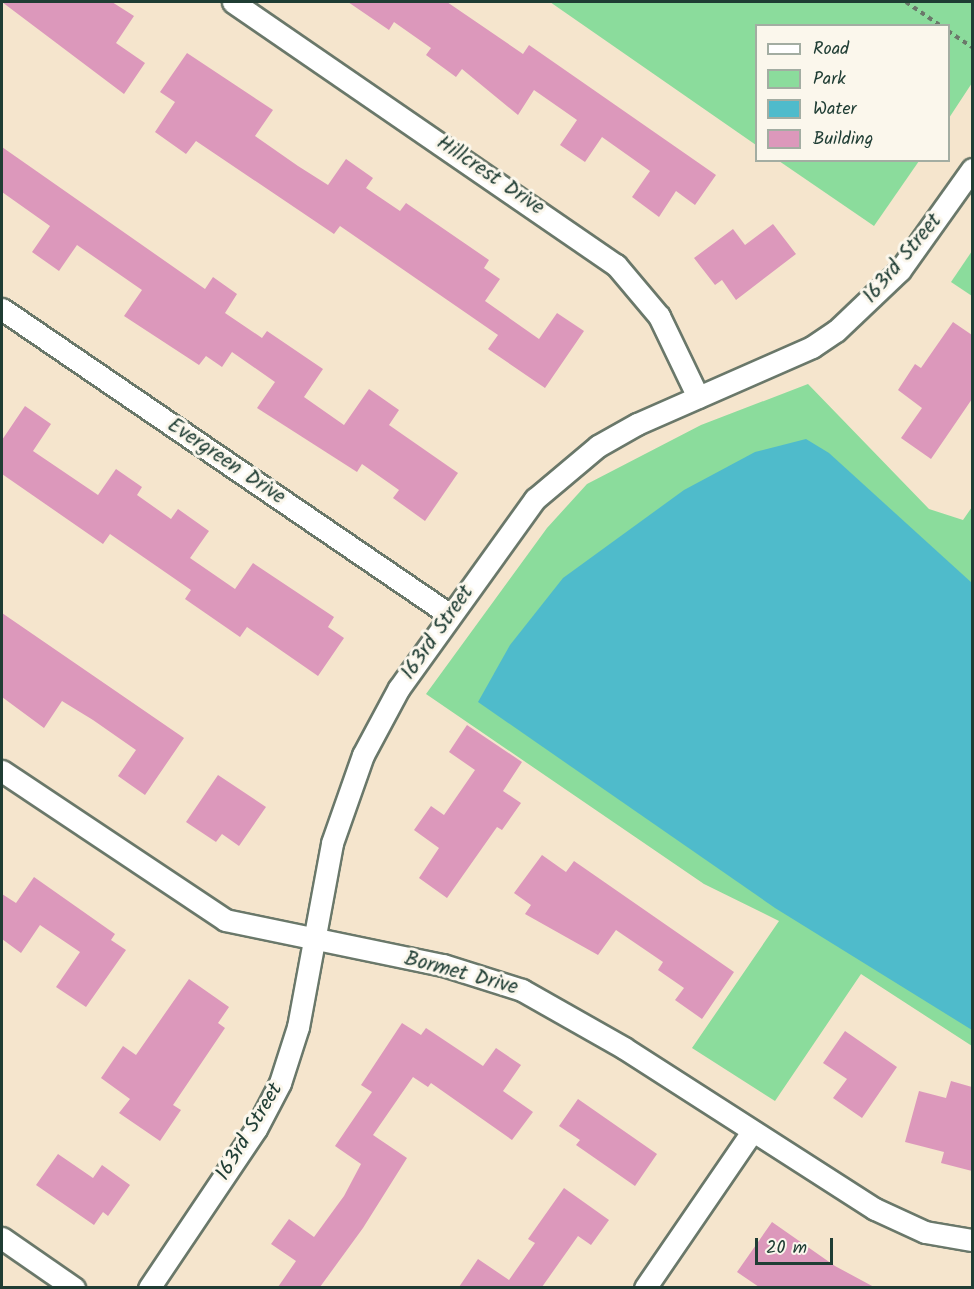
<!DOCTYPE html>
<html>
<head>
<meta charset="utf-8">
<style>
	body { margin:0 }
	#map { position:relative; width:974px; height:1289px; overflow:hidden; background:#f5e5cd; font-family:Kalam,sans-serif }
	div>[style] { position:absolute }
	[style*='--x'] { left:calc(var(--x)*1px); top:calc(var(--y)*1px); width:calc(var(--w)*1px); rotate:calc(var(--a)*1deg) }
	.green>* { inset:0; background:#8bdc9c }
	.water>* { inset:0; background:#4fbbcb }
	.building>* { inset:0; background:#dc98bb }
	.path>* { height:4px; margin-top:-2px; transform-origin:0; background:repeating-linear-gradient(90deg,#6a786a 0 4.5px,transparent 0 9px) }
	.roads { filter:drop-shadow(2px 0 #6a786a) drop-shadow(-2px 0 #6a786a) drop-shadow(0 2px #6a786a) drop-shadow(0 -2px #6a786a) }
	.minor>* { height:21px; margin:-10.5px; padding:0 10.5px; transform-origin:10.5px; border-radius:10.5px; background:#fff }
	span { translate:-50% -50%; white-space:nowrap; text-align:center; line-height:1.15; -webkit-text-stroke:6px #fbf7ec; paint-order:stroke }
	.street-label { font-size:21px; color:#1f3d34 }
	.frame { position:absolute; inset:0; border:3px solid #1f3d34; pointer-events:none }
	.legend { position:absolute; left:755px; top:24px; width:195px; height:138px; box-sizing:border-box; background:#fbf7ec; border:2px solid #a3ada2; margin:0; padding:8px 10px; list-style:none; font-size:18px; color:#1f3d34 }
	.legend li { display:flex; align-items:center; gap:12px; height:30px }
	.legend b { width:30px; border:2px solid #a3ada2 }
	.scale { position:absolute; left:755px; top:1238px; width:78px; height:27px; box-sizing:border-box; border:3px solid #1f3d34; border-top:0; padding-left:8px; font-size:18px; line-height:21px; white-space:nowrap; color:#1f3d34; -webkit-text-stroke:4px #fbf7ec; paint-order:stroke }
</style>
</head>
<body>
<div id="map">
	<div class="green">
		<i style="clip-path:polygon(550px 2px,972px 2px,972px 83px,949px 118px,948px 26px,756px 26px,756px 145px)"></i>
		<i style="clip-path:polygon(779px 161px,919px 160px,919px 161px,874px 226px)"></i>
		<i style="clip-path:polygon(972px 251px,972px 296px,951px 282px)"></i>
		<i style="clip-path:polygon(808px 384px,929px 509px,963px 520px,972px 507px,972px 1046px,861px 974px,775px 1101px,692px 1048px,779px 921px,704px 884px,426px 694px,547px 528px,587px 484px,701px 425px)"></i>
	</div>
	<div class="water">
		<i style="clip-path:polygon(806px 439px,829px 453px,972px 583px,972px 1030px,775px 908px,478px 702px,510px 645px,563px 578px,684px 490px,755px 452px)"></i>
	</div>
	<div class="building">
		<i style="clip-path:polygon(2px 2px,112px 2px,134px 16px,116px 43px,145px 63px,124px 94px)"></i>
		<i style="clip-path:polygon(348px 2px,447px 2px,523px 54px,529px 45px,716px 175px,695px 205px,676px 191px,659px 217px,632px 197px,650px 171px,602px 137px,585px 162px,560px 145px,577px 120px,534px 90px,518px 115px,462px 69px,456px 77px,426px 55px,431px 48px,394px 22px,389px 30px)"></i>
		<i style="clip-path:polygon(187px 53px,273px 110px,255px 136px,298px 166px,328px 185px,346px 159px,373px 178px,366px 188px,400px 211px,406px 203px,489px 260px,484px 268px,500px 279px,485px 301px,539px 339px,557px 313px,584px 331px,545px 388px,488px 349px,498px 335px,340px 226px,334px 234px,196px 141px,186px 154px,155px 132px,175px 102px,160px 92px)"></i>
		<i style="clip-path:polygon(2px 147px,205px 289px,213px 277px,237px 294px,225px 313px,262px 338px,267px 331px,323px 369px,304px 397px,344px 425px,369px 389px,399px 410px,389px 425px,458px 473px,425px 521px,393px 498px,399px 490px,362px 464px,357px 472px,257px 408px,275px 382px,232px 352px,222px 367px,206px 356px,199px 365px,124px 316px,142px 290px,77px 245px,59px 271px,32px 252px,50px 226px,2px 192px)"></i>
		<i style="clip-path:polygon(773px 224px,796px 254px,736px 300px,722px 280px,715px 285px,694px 258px,733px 229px,745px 245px)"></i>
		<i style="clip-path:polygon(953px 322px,972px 335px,972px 399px,931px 459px,901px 438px,922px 408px,898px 390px,915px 364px,921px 368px)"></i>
		<i style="clip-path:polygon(25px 406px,51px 424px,33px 451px,98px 495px,116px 469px,142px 487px,137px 495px,171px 519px,178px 509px,209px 531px,190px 558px,235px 589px,253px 563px,334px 617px,328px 627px,344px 638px,318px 676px,247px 627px,240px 637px,185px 599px,191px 590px,110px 534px,103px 544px,2px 474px,2px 440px)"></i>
		<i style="clip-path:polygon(2px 613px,184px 738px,145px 795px,118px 776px,136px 750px,93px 720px,62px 701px,44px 728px,2px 697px)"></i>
		<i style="clip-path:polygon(467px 725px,522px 762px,503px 791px,521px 803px,502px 830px,497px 827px,447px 898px,419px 878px,439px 848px,414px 830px,431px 806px,444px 815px,475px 770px,449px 752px)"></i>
		<i style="clip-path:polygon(218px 775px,266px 807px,239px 846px,222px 834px,216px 842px,186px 822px)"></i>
		<i style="clip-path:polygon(542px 855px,566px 872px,574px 861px,734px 972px,702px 1019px,675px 1000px,684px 988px,658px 970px,663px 962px,616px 930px,598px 955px,525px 914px,531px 905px,514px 893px)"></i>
		<i style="clip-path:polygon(34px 877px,115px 934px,111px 940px,126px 950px,86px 1007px,56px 987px,80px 952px,40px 925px,21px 953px,2px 939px,2px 894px,16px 903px)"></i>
		<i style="clip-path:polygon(189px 979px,229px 1007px,218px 1023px,225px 1028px,173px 1105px,181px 1110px,160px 1141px,119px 1113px,130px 1099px,101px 1078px,123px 1046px,136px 1055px)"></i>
		<i style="clip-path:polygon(402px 1023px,421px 1035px,426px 1028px,483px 1066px,496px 1048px,521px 1065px,503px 1091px,533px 1112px,512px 1140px,431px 1083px,428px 1087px,413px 1077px,373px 1135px,407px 1158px,363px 1228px,320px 1287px,278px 1287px,296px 1261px,271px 1244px,289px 1219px,314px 1237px,344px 1196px,361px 1164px,335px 1146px,372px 1092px,361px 1085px)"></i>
		<i style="clip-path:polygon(845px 1031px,897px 1067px,862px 1118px,833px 1098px,847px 1079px,823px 1063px)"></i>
		<i style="clip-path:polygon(951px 1081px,972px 1087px,972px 1171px,941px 1163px,944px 1152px,905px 1142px,919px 1091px,946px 1098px)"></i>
		<i style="clip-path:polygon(578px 1099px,657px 1154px,635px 1186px,576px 1145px,580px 1140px,559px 1126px)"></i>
		<i style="clip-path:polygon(58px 1154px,93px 1178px,102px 1165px,130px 1185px,108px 1216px,103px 1212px,94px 1225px,36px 1185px)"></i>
		<i style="clip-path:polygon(564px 1188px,609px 1220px,591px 1245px,578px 1236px,542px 1287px,459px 1287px,478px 1259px,509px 1280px,535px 1243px,528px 1239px)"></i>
		<i style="clip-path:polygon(772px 1222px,835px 1266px,874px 1287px,759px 1287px,737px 1272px)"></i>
	</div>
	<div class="path">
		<i style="--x:906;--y:2;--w:42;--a:34.4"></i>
		<i style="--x:948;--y:31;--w:29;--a:34"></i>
	</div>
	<div class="roads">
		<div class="minor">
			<i style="--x:233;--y:2;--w:465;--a:34.5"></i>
			<i style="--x:616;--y:265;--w:67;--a:49.9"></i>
			<i style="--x:659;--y:316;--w:90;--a:64.3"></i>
			<i style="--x:2;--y:309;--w:543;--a:34.33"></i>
			<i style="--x:2;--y:771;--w:268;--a:33.7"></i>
			<i style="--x:225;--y:920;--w:223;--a:11.7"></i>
			<i style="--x:443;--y:965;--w:83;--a:17.6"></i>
			<i style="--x:522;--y:990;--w:117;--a:29.6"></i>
			<i style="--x:624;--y:1048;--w:298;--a:32.7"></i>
			<i style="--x:875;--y:1209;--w:55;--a:24.7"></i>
			<i style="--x:925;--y:1232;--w:48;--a:9.7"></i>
			<i style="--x:2;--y:1238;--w:88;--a:34.8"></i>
			<i style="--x:149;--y:1288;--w:192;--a:-56.1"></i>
			<i style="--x:256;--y:1129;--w:52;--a:-62.4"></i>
			<i style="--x:280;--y:1083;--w:59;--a:-72.2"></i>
			<i style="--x:298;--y:1027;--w:187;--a:-79.5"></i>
			<i style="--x:332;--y:843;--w:93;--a:-70.6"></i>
			<i style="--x:363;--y:755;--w:76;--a:-61.8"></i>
			<i style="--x:399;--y:688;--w:233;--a:-54.3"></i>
			<i style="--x:535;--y:499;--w:82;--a:-40.1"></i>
			<i style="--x:598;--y:446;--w:45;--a:-29.4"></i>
			<i style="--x:637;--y:424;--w:191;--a:-23.7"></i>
			<i style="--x:812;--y:347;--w:29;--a:-34"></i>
			<i style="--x:836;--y:331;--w:88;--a:-43.6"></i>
			<i style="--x:900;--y:270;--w:124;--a:-54.5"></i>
			<i style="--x:645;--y:1288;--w:188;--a:-55.6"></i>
		</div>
	</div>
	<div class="street-label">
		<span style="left:490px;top:176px;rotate:34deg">Hillcrest Drive</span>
		<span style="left:903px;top:259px;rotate:-50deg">163rd Street</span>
		<span style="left:226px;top:462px;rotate:34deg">Evergreen Drive</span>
		<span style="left:438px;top:633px;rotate:-55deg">163rd Street</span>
		<span style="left:461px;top:974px;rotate:15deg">Bormet Drive</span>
		<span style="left:250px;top:1132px;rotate:-59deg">163rd Street</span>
	</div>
	<div class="frame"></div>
	<ul class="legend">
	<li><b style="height:8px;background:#fff"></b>Road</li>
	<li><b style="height:16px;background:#8bdc9c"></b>Park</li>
	<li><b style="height:16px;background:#4fbbcb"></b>Water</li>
	<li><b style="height:16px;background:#dc98bb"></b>Building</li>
	</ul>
	<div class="scale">20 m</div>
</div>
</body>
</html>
